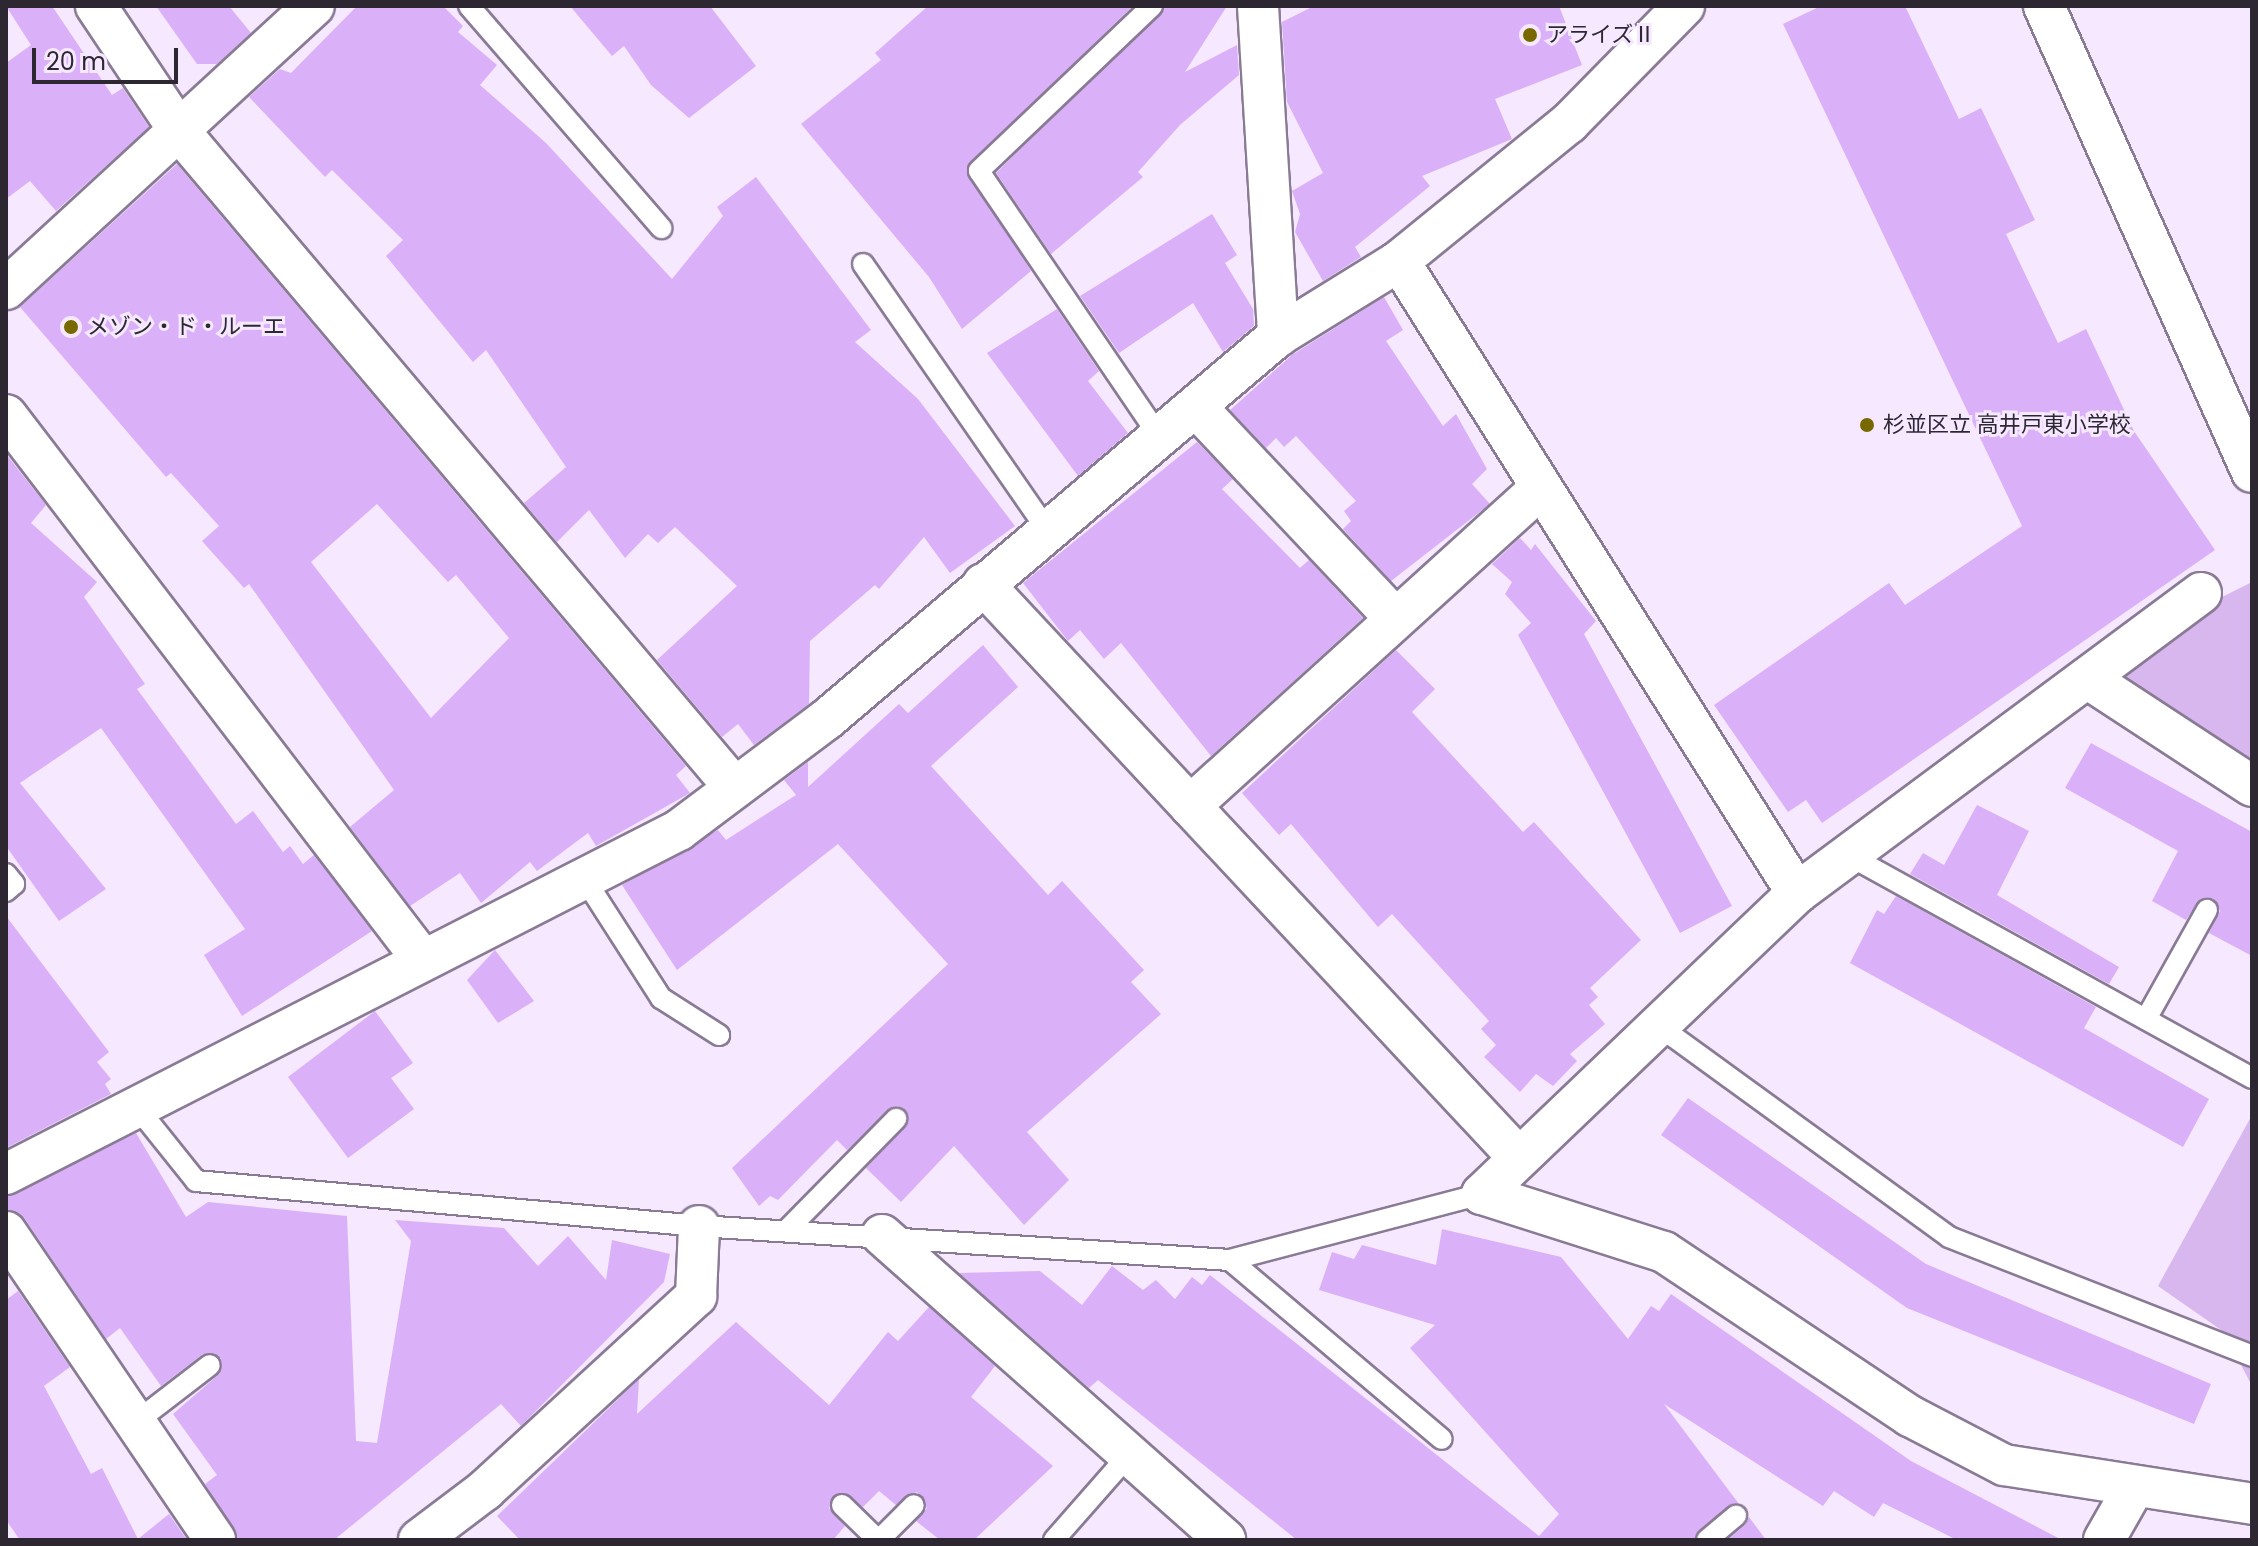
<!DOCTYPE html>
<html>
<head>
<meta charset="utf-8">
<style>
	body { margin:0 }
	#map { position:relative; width:2258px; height:1546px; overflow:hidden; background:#f5e8ff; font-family:Poppins,"Noto Sans JP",sans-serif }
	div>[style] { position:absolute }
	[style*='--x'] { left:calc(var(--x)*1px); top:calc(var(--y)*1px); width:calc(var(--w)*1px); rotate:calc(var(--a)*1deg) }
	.green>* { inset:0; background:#d7b7ee }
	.building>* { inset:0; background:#dab1f8 }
	.roads { filter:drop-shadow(2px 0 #8a7b95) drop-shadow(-2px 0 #8a7b95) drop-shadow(0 2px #8a7b95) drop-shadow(0 -2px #8a7b95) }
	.service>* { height:20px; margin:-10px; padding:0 10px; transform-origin:10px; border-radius:10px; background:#fff }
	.minor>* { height:40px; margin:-20px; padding:0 20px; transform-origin:20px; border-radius:20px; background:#fff }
	.dots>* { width:22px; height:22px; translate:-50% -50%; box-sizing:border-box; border:4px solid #f5e8ff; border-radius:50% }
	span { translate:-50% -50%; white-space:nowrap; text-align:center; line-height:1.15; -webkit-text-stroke:6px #f5e8ff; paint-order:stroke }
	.poi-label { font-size:22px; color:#2d2732 }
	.left { translate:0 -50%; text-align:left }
	.frame { position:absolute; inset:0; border:8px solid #2d2732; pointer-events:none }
	.scale { position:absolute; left:32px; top:48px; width:146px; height:36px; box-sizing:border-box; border:4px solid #2d2732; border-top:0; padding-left:10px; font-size:24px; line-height:28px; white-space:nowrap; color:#2d2732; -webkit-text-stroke:6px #f5e8ff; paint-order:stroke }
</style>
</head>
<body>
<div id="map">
	<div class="green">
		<i style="clip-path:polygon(2252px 582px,2252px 763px,2115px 675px,2206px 605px)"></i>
		<i style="clip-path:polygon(2252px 1115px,2252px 1386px,2224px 1332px,2158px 1286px)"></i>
	</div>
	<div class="building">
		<i style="clip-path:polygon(6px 6px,52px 6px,112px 95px,123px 88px,149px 127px,56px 211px,30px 181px,6px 199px,6px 63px,31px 45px)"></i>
		<i style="clip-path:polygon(156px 6px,229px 6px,251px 33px,217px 64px,197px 64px)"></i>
		<i style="clip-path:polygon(357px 6px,443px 6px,463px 26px,458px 32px,497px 65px,480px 85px,546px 143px,672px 279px,723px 216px,717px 207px,756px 177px,871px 330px,855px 342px,918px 399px,1015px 526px,950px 573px,924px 537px,879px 589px,875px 585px,810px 641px,809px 704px,754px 745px,738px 724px,722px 737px,657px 660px,737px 586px,675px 527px,658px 543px,648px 534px,625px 558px,589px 510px,557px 542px,524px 503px,566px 467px,486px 350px,473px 362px,386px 256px,403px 240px,332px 170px,325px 177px,249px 97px,280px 69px,291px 73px)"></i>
		<i style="clip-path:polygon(570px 6px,710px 6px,756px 66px,689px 118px,651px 85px,624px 46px,612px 56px)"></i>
		<i style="clip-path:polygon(928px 6px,1133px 6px,967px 166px,1031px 271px,962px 329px,929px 277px,801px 124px,881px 60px,875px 53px)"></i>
		<i style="clip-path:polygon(1165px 6px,1227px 6px,1185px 72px,1237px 45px,1239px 75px,1180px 125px,1138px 172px,1143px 177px,1051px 254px,996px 173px)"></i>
		<i style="clip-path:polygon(1314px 6px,1559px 6px,1582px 65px,1495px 99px,1512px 139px,1422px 176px,1430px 186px,1355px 247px,1361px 257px,1323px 281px,1295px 232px,1300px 214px,1292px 191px,1323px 173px,1287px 102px,1282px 22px)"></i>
		<i style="clip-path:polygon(1821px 6px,1905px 6px,1959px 119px,1981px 108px,2035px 220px,2006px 234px,2058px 343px,2086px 329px,2134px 431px,2215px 550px,1822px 823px,1806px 800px,1788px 812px,1714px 705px,1889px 583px,1905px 605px,2022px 526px,1783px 24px)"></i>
		<i style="clip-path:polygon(evenodd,177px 164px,686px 766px,676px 775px,690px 793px,596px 846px,588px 833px,537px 871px,530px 862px,481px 903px,460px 873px,410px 906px,350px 827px,394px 790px,249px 584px,244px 588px,202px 541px,219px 526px,171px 473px,166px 477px,20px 307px,177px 164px,377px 504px,448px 582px,456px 575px,509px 638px,431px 718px,311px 562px,377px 504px)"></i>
		<i style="clip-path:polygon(1212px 214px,1237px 255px,1225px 263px,1253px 309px,1254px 326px,1223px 352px,1193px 303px,1119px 353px,1080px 296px)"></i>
		<i style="clip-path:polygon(1384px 297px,1403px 330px,1386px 341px,1443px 426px,1456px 414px,1487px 469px,1472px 484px,1490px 504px,1391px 581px,1343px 529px,1351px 521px,1344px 511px,1356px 501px,1296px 436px,1284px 447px,1276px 438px,1266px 448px,1230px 410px,1292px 355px)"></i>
		<i style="clip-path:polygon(1057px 309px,1099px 371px,1088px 381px,1128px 433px,1078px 476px,987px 353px)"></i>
		<i style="clip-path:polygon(1197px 442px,1233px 479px,1222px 489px,1300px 568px,1309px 560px,1363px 618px,1211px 756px,1121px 643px,1104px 659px,1080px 630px,1068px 641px,1023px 583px)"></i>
		<i style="clip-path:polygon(6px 454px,46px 505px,31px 523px,97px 582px,84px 597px,145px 684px,137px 689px,236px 824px,253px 811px,283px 852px,290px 846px,303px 864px,314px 855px,372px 931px,242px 1016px,204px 955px,245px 929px,101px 728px,20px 783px,106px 889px,59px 921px,6px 846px)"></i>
		<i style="clip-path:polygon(1520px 538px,1531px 550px,1535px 544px,1596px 621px,1584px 634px,1732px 906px,1680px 933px,1518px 635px,1531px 623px,1505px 594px,1512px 582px,1492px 564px)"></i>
		<i style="clip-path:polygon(983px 645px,1018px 687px,931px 766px,1048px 895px,1062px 881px,1144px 970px,1131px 982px,1161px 1014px,1027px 1132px,1069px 1180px,1024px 1225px,954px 1146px,901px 1202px,866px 1168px,908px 1123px,898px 1106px,847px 1150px,837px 1140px,778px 1200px,770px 1196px,759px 1206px,732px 1168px,948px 964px,838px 844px,677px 970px,622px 885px,718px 830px,726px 840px,796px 795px,784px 780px,808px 762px,808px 787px,899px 704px,908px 713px)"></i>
		<i style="clip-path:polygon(1396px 650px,1435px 689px,1412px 712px,1523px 832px,1534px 822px,1641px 940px,1590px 988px,1598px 997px,1589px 1005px,1605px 1024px,1570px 1054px,1577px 1061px,1553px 1086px,1536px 1074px,1520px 1092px,1484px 1057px,1496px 1045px,1481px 1029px,1489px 1021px,1392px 914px,1378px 927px,1291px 824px,1279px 835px,1242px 793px)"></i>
		<i style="clip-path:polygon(2091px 743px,2252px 832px,2252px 956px,2209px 933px,2220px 911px,2213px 898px,2200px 899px,2186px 920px,2152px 901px,2178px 851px,2065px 788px)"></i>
		<i style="clip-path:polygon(1977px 805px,2029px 831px,1997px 895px,2119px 967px,2109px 984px,1910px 874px,1923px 853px,1944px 865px)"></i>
		<i style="clip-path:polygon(1896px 896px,2096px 1007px,2084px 1028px,2209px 1099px,2183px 1147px,1850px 963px,1877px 910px,1884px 914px)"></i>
		<i style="clip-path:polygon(6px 916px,109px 1052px,97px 1062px,111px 1079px,105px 1084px,111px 1094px,6px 1148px)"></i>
		<i style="clip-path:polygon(495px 950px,534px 1001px,498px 1023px,467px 980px)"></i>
		<i style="clip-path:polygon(375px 1011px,413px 1063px,391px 1078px,414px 1109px,348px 1158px,288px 1077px)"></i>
		<i style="clip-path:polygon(1688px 1098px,1926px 1264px,2211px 1384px,2194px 1424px,1907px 1308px,1661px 1135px)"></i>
		<i style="clip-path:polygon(136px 1133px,186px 1217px,208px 1202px,347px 1216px,356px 1441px,377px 1443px,411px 1241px,395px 1220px,504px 1228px,538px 1266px,568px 1236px,606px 1280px,612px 1240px,670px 1254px,664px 1282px,521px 1426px,501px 1404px,334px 1540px,238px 1540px,205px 1484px,217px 1475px,173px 1414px,218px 1375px,221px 1358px,203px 1354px,161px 1386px,120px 1328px,106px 1339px,25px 1219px,6px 1209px,6px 1197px)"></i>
		<i style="clip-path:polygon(1442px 1229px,1561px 1257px,1628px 1339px,1651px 1306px,1659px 1311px,1671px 1294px,1911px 1461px,2062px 1540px,1957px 1540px,1883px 1503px,1874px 1517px,1834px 1491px,1823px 1506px,1664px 1404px,1739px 1504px,1694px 1540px,1297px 1540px,1098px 1380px,1089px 1388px,959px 1273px,1040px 1271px,1082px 1305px,1112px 1266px,1143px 1290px,1156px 1280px,1175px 1299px,1192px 1277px,1202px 1285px,1210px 1275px,1539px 1536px,1559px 1514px,1410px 1348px,1435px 1325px,1319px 1290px,1332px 1252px,1354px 1259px,1362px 1245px,1436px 1265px)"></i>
		<i style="clip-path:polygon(18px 1291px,70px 1367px,44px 1386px,91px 1474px,102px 1468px,138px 1539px,169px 1514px,187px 1540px,20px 1540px,6px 1520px,6px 1300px)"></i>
		<i style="clip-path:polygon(929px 1307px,995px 1366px,971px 1397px,1053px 1466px,974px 1540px,940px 1540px,916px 1521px,927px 1508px,917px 1492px,896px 1505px,879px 1491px,863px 1507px,838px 1493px,829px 1508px,845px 1526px,833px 1540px,520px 1540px,497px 1516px,639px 1379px,637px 1414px,736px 1322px,829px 1405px,888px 1332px,898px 1341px)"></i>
		<i style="clip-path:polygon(1749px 1517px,1766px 1540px,1727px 1540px,1745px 1525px)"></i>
	</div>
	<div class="roads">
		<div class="service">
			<i style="--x:469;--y:6;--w:294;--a:49.1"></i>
			<i style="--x:1152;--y:6;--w:239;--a:136.4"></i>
			<i style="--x:979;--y:171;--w:325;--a:55.8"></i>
			<i style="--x:863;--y:264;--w:325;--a:55.3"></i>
			<i style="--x:1848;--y:855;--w:461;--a:28.9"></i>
			<i style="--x:6;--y:874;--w:13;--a:51"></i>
			<i style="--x:14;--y:884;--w:11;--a:139"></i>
			<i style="--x:584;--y:878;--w:143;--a:57.3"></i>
			<i style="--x:661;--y:998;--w:69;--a:32.5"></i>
			<i style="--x:2146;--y:1019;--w:125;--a:-60.8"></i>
			<i style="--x:1656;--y:1024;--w:362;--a:36"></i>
			<i style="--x:1949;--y:1237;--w:326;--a:21.4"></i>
			<i style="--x:136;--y:1106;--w:96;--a:51.3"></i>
			<i style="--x:196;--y:1181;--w:505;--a:5.11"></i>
			<i style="--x:699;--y:1226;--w:532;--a:3.66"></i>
			<i style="--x:1230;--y:1260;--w:260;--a:-14.7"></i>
			<i style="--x:787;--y:1230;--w:156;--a:-45.5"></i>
			<i style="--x:1230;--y:1260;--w:277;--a:40.2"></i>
			<i style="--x:132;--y:1425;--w:98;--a:-37.6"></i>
			<i style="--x:842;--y:1505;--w:50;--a:44.2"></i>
			<i style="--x:879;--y:1540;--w:49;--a:-45"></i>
			<i style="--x:1054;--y:1540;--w:111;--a:-48.7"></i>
			<i style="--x:1707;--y:1540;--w:38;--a:-40"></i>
		</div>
		<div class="minor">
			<i style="--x:96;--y:6;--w:151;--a:56.3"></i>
			<i style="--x:180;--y:132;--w:859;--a:49.77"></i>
			<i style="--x:1258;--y:6;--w:331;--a:86.5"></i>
			<i style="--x:2044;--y:6;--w:510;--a:65.95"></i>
			<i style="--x:1399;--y:261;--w:747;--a:57.8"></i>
			<i style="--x:6;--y:289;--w:418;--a:-42.6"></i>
			<i style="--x:1197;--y:408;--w:289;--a:46.7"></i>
			<i style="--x:6;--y:415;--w:685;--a:52.59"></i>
			<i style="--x:983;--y:584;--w:784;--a:46.96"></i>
			<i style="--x:2201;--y:593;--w:503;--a:143.4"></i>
			<i style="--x:1797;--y:893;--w:436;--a:136.3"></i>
			<i style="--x:1482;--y:1194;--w:191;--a:17.7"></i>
			<i style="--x:1664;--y:1252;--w:296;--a:33.7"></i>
			<i style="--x:1910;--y:1416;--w:106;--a:27.5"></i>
			<i style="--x:2004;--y:1465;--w:251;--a:8.9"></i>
			<i style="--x:2087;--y:678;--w:197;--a:33.2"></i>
			<i style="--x:1190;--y:806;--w:474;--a:-42.2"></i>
			<i style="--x:6;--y:1174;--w:756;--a:-27.07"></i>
			<i style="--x:679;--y:830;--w:185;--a:-36.9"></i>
			<i style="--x:827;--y:719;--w:592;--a:-40.34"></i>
			<i style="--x:1278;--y:336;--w:142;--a:-31.8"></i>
			<i style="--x:1399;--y:261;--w:219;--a:-39.1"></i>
			<i style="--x:1569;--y:123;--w:164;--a:-45.5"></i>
			<i style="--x:6;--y:1232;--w:372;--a:55.8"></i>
			<i style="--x:882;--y:1235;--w:459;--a:41.6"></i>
			<i style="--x:419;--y:1540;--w:83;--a:-37.1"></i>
			<i style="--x:485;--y:1490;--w:287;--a:-42.6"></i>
			<i style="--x:696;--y:1296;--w:70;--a:-87.5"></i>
			<i style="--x:2104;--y:1540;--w:56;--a:-60.3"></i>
		</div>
	</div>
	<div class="dots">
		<i style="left:1530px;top:35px;background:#776900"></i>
		<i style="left:71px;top:327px;background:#776900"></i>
		<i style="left:1867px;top:425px;background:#776900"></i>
	</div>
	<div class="poi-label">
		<span class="left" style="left:1546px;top:35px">アライズⅡ</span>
		<span class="left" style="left:87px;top:327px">メゾン・ド・ルーエ</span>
		<span class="left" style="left:1883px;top:425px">杉並区立 高井戸東小学校</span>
	</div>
	<div class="frame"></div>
	<div class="scale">20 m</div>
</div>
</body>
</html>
